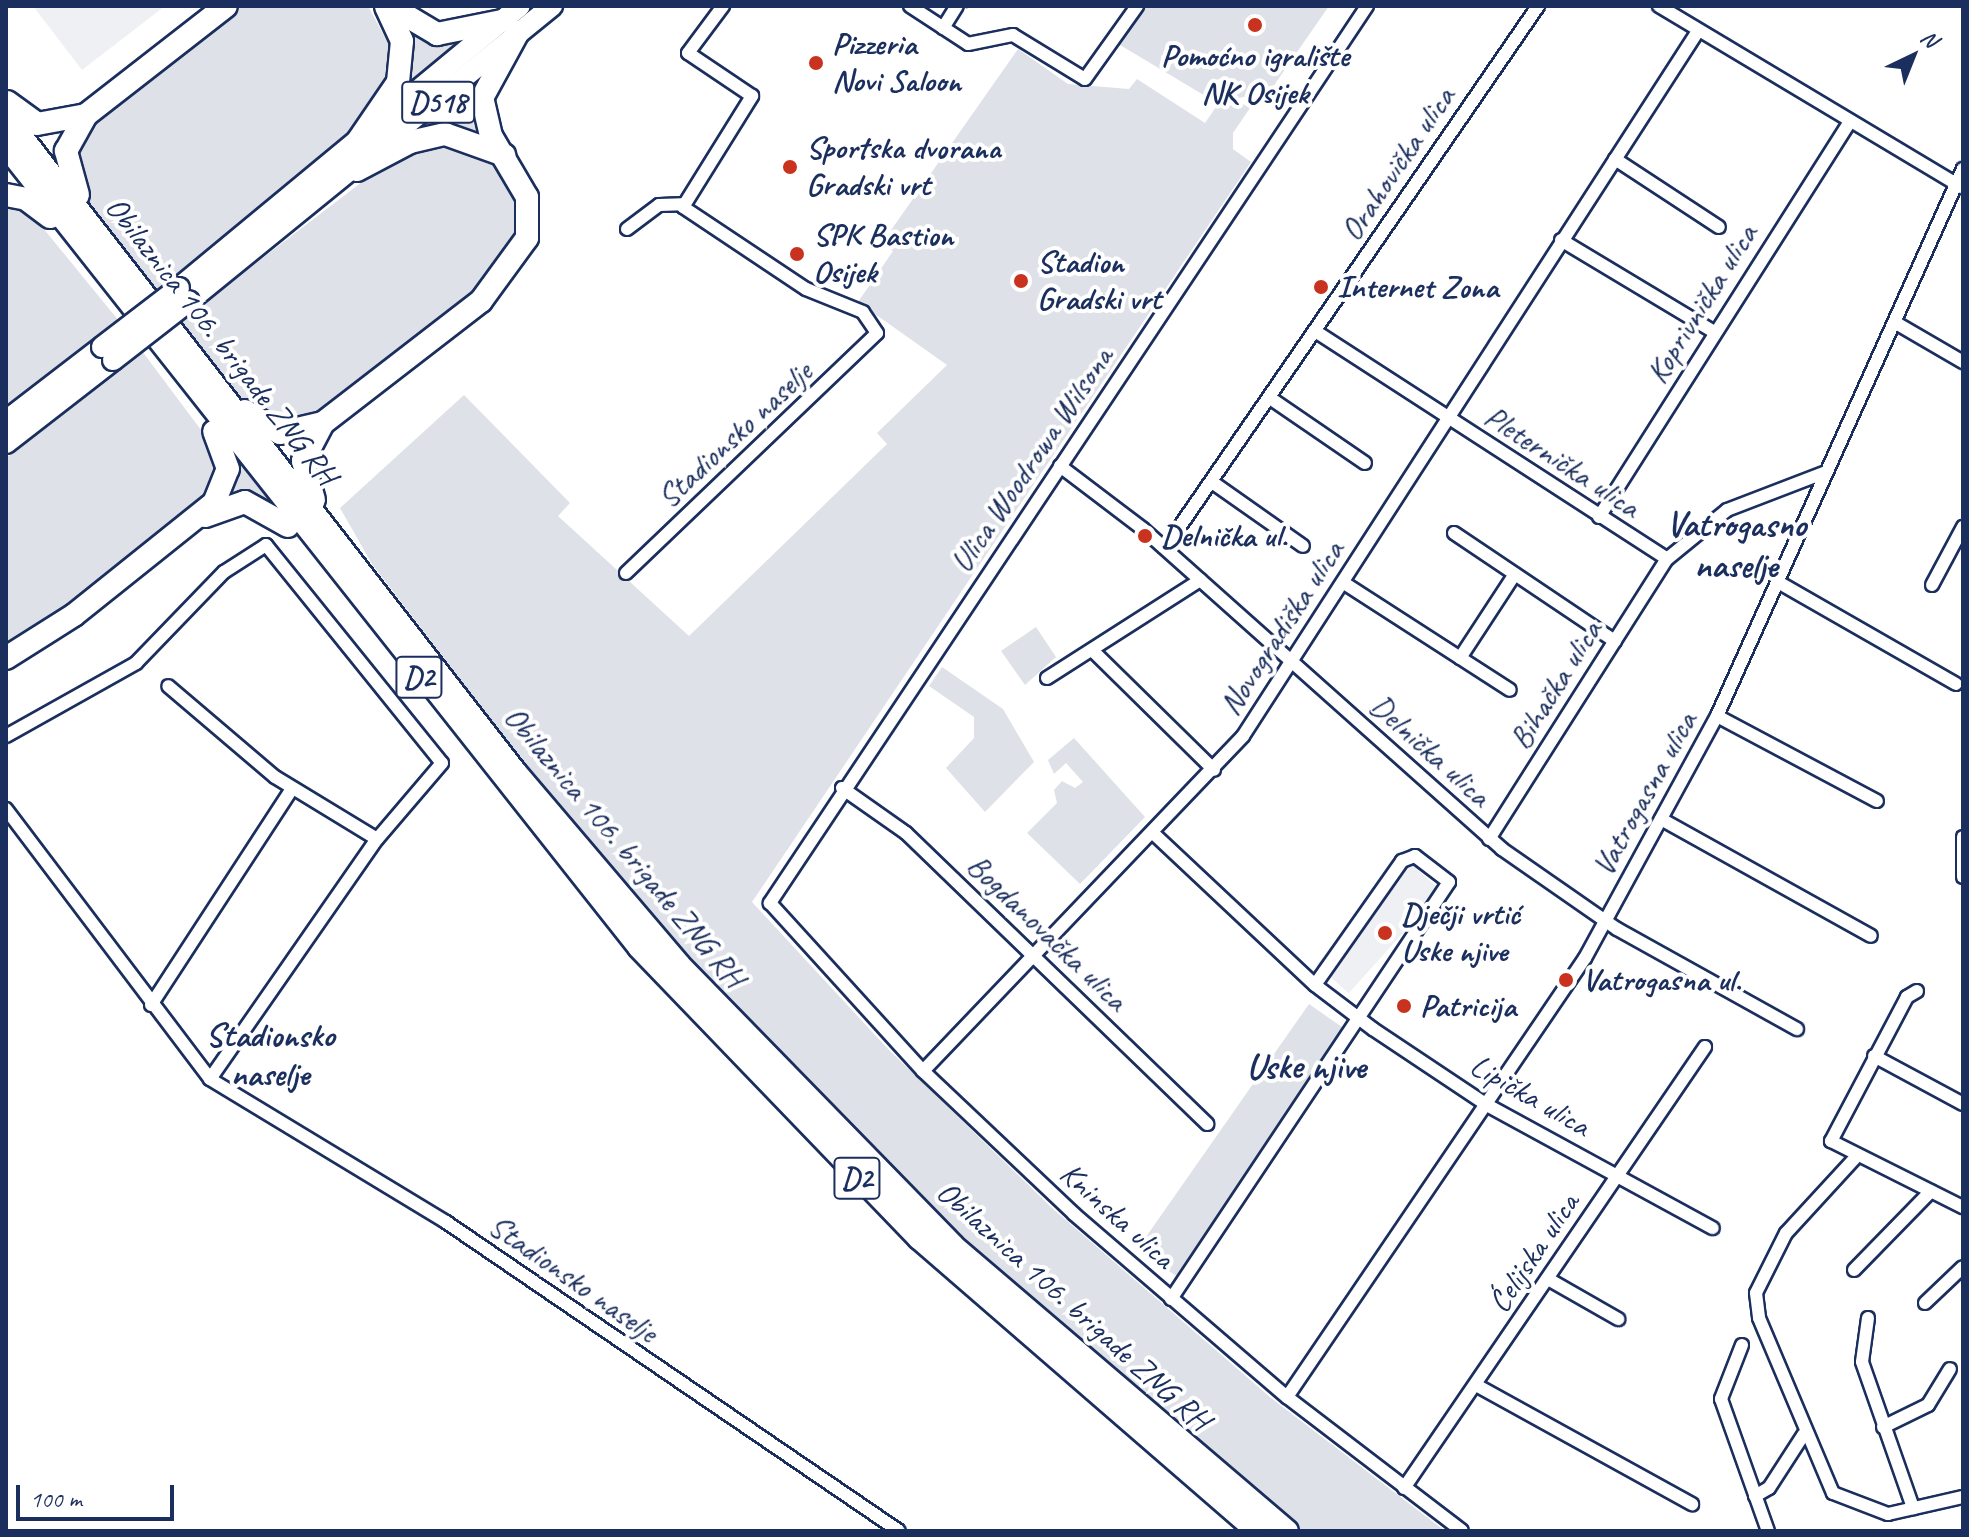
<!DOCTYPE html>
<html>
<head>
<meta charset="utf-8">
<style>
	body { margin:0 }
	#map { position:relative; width:1969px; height:1537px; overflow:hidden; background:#fff; font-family:Caveat,sans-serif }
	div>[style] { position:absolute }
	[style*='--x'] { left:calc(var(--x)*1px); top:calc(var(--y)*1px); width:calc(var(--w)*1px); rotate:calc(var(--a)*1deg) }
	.built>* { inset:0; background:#eff0f4; transform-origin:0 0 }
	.green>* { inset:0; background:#dee1e7; transform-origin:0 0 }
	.stream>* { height:3px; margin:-1.5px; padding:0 1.5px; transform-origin:1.5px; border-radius:1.5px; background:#b5bbca }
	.roads { filter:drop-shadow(2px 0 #1b2f5e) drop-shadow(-2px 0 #1b2f5e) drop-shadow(0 2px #1b2f5e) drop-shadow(0 -2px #1b2f5e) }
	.street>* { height:12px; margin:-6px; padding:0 6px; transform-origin:6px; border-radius:6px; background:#fff }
	.primary>* { height:20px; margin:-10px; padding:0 10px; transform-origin:10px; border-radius:10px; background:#fff }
	.highway>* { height:22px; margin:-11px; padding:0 11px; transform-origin:11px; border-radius:11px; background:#fff }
	.bridges { filter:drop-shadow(2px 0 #1b2f5e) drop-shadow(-2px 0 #1b2f5e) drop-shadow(0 2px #1b2f5e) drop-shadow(0 -2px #1b2f5e) }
	.primary-bridge>* { height:20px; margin:-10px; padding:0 10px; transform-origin:10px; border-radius:10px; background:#fff }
	.dots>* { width:22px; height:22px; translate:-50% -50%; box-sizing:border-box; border:4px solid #fff; border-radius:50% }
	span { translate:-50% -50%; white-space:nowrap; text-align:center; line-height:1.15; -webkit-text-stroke:8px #fff; paint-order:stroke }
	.shield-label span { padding:2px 6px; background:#fff; border:2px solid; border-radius:6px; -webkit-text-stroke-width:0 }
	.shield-label { font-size:30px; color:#1b2f5e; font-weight:700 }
	.poi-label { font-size:32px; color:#1b2f5e; font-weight:700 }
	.left { translate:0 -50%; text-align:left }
	.street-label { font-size:32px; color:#1b2f5e }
	.neighbourhood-label { font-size:34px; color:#1b2f5e; font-weight:700 }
	.quarter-label { font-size:36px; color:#1b2f5e; font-weight:700 }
	.frame { position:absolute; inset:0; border:8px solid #1b2f5e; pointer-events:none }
	.north { position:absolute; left:1873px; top:16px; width:80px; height:80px; -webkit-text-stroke:6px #fff; paint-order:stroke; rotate:43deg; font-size:22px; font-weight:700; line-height:32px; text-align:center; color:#1b2f5e }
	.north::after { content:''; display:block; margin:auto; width:28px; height:36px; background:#1b2f5e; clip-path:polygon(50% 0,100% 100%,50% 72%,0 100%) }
	.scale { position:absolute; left:16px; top:1485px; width:158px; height:36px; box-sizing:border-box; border:4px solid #1b2f5e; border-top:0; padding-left:10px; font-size:24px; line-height:28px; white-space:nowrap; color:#1b2f5e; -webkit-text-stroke:6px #fff; paint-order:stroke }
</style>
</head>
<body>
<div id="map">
	<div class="built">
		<i style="clip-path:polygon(33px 6px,165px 6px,82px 70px)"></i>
		<i style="left:1409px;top:862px;width:43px;height:138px;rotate:42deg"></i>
	</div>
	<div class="green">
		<i style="clip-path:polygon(236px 6px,368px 6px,388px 43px,389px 77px,364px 125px,153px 295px,88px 210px,71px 145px,83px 125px)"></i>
		<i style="clip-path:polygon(1140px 6px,1329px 6px,1270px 91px,1217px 103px,1115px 42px)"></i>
		<i style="clip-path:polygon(401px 22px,471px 37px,400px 95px)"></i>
		<i style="clip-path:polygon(1018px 49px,1068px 84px,1129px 89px,1137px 79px,1205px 123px,1216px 107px,1243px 104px,1250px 108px,1233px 133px,1233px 149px,1251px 162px,752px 902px,888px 1049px,1052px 1208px,1271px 1398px,1445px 1531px,1296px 1531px,1004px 1286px,710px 992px,527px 767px,372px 564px,340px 508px,464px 395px,570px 503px,558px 516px,689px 636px,887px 444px,877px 433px,947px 365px,858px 302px,893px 251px,882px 243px)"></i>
		<i style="clip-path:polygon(486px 66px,490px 141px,447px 128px,405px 137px)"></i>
		<i style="clip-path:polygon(438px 142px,497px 163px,516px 195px,519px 226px,495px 278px,297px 429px,253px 416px,175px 325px,392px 159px)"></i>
		<i style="clip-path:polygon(6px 204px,34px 217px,119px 321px,6px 408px)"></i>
		<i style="clip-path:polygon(142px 351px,210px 442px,219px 471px,211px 499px,6px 654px,6px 458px)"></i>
		<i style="clip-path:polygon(234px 450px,277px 505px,274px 507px,225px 502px)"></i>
		<i style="clip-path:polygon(1036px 627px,1056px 657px,1025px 685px,1001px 651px)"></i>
		<i style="clip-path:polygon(942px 667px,1003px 709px,1034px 762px,985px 812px,946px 768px,974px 738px,974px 717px,929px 686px)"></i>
		<i style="clip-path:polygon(1074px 738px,1145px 817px,1080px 884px,1027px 833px,1057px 803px,1054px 790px,1062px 781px,1075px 788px,1083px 782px,1066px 763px,1054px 774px,1048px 760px)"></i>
		<i style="left:1309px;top:1004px;width:49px;height:299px;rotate:35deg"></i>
	</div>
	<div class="stream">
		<i style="--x:966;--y:7;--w:1;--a:-45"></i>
	</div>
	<div class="roads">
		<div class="street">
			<i style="--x:910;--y:6;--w:69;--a:33.2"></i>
			<i style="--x:968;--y:44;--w:46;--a:-11.3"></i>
			<i style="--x:1013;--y:35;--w:84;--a:31.4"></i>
			<i style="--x:1085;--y:79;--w:90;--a:-54.5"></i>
			<i style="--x:1367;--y:6;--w:1078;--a:123.65"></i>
			<i style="--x:770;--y:903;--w:227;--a:47.7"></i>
			<i style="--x:923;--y:1071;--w:208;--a:43.4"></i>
			<i style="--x:1074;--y:1214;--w:281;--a:40.7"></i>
			<i style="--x:1287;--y:1397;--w:220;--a:37.4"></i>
			<i style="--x:1659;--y:6;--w:353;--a:30.9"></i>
			<i style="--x:943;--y:28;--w:26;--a:-58"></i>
			<i style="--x:1615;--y:159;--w:124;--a:33.2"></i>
			<i style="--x:627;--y:229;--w:40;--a:-37"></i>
			<i style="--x:659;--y:205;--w:23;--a:-2"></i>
			<i style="--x:1561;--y:240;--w:179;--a:31"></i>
			<i style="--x:1896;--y:323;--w:78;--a:30.2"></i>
			<i style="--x:1315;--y:331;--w:419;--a:32.9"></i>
			<i style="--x:1667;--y:559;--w:77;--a:-39.2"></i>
			<i style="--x:1727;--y:510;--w:106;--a:-21"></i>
			<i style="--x:1270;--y:398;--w:115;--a:34.4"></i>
			<i style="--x:1060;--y:466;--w:104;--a:37.2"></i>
			<i style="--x:1143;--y:529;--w:481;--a:41.7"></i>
			<i style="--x:1502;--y:849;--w:140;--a:34.8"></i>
			<i style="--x:1617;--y:929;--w:206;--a:29.1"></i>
			<i style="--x:1212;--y:482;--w:111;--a:35.1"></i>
			<i style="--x:1599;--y:517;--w:469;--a:-57.6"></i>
			<i style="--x:1454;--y:533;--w:194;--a:33.9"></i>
			<i style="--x:1165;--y:548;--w:658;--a:-55.46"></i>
			<i style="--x:626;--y:573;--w:347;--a:-43.7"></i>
			<i style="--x:877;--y:333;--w:25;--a:-124"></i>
			<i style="--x:863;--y:312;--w:61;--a:-158"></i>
			<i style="--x:806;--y:289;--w:148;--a:-146.3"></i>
			<i style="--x:683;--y:207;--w:131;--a:-58.1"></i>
			<i style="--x:752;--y:96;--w:77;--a:-146.1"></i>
			<i style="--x:688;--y:53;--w:59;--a:-53.3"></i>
			<i style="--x:1778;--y:582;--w:205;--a:29.8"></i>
			<i style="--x:1344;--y:583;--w:197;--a:32.8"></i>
			<i style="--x:1932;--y:585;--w:66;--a:-61.9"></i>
			<i style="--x:1092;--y:650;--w:171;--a:44.5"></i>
			<i style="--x:1460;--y:658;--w:100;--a:-56.8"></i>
			<i style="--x:1047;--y:678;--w:182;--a:-32.6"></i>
			<i style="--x:1717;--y:716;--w:181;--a:28"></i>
			<i style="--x:6;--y:736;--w:149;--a:-29.3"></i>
			<i style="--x:136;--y:663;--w:127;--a:-46"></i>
			<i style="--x:224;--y:572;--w:50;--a:-32.7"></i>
			<i style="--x:266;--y:545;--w:280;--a:51.1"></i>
			<i style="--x:442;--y:763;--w:100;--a:130.5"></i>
			<i style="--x:842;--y:788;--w:78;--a:35.1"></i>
			<i style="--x:906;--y:833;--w:419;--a:44"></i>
			<i style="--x:6;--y:809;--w:338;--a:52.9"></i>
			<i style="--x:210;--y:1079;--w:292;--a:-55.2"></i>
			<i style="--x:377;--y:839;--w:119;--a:-148.7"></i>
			<i style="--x:275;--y:777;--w:140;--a:-139.6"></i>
			<i style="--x:1661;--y:819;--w:240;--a:29.1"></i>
			<i style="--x:1153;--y:833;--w:222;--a:43.2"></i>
			<i style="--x:1315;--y:985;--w:73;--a:37.2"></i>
			<i style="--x:1373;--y:1029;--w:137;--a:33.7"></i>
			<i style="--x:1487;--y:1105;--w:257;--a:28.6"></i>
			<i style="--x:1963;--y:837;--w:40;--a:90"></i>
			<i style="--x:1489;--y:839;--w:332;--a:-57.6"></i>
			<i style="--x:1917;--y:991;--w:12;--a:149"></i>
			<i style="--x:1907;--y:997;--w:163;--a:117.8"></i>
			<i style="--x:1831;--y:1141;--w:148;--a:26.6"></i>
			<i style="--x:151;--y:1005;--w:258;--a:-56.9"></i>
			<i style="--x:1874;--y:1056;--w:101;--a:28.3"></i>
			<i style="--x:923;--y:1071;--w:463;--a:-46.3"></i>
			<i style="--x:1243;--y:736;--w:839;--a:-57.16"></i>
			<i style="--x:210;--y:1079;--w:276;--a:31.2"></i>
			<i style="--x:446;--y:1222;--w:548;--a:34.3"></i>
			<i style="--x:1856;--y:1157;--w:103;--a:132.6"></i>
			<i style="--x:1786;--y:1233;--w:67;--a:116.6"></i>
			<i style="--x:1756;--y:1293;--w:25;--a:83"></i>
			<i style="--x:1759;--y:1318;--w:190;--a:67.1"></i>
			<i style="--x:1833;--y:1493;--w:59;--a:20.9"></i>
			<i style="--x:1888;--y:1514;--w:77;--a:-12.8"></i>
			<i style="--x:1854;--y:1270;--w:110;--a:-45.7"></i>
			<i style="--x:1548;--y:1279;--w:81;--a:29.7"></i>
			<i style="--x:1171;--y:1299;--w:501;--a:-56.31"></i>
			<i style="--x:1449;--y:882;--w:43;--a:-142.6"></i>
			<i style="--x:1415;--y:856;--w:14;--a:159"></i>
			<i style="--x:1402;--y:861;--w:151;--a:125.1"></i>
			<i style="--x:1925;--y:1303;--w:52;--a:-43.5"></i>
			<i style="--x:1868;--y:1318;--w:44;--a:97.8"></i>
			<i style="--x:1862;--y:1362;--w:155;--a:70.7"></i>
			<i style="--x:1742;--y:1345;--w:58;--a:111.3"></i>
			<i style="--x:1721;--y:1399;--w:140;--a:70.4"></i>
			<i style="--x:1476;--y:1385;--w:247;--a:28.9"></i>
			<i style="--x:1287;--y:1397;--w:531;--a:-55.83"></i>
			<i style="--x:1585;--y:958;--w:276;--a:-61.4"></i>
			<i style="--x:1717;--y:716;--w:600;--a:-65.79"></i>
			<i style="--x:1883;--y:1427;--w:50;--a:-26.1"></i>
			<i style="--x:1928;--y:1405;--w:42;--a:-58.6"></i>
			<i style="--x:1404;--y:1488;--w:534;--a:-55.68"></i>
			<i style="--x:1755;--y:1496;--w:16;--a:-30"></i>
			<i style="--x:1769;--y:1488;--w:64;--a:-57.1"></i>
		</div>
		<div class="primary">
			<i style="--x:179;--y:288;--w:442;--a:-39.6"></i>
			<i style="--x:189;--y:301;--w:468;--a:-39.1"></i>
			<i style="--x:6;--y:421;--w:121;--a:-37.6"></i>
			<i style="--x:6;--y:443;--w:135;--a:-37.8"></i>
		</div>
		<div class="highway">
			<i style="--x:390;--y:6;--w:55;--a:30.8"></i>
			<i style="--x:437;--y:34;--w:66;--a:-11.3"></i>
			<i style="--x:7;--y:102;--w:37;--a:36"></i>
			<i style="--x:37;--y:124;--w:50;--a:-10.4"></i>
			<i style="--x:86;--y:115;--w:177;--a:-37.9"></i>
			<i style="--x:6;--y:117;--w:830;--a:52.15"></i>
			<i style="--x:515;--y:772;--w:253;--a:49.6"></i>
			<i style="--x:679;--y:965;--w:392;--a:45.7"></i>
			<i style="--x:953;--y:1246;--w:439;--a:40.5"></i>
			<i style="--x:6;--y:146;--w:1021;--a:51.68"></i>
			<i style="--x:639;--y:947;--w:404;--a:46.1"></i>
			<i style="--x:919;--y:1238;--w:447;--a:40.9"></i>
			<i style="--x:351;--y:151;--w:83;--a:-55.7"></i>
			<i style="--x:398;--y:82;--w:41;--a:-84.4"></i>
			<i style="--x:402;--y:41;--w:38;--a:-115"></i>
			<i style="--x:357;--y:170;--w:60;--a:-27.8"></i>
			<i style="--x:410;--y:142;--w:36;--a:-13"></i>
			<i style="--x:445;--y:134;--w:63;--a:19.6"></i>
			<i style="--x:6;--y:195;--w:20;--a:11"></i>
			<i style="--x:26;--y:199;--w:30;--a:37"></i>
			<i style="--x:78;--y:195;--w:46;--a:-105.3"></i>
			<i style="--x:66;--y:151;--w:41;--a:-60.9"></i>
			<i style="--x:245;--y:411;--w:41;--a:32.2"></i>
			<i style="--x:280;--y:433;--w:44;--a:-13.1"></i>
			<i style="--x:314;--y:500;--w:41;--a:-105.8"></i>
			<i style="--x:303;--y:461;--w:43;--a:-62.2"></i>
			<i style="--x:323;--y:423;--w:200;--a:-37.7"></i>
			<i style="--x:481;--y:301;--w:78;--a:-53.9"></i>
			<i style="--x:527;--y:238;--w:41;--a:-90"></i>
			<i style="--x:527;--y:197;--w:71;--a:-120.5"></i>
			<i style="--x:491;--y:136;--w:39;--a:-103"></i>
			<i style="--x:482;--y:98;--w:75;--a:-61.4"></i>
			<i style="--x:205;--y:516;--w:42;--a:-19.3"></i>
			<i style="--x:245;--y:502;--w:49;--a:29.2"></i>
			<i style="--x:6;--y:658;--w:80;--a:-32.3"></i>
			<i style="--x:74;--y:615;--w:179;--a:-38.7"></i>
			<i style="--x:214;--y:503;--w:37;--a:-68"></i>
			<i style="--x:228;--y:469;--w:40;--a:-110.2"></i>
		</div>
	</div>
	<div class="bridges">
		<div class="primary-bridge">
			<i style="--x:102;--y:347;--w:97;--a:-37.5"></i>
			<i style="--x:113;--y:360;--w:96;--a:-37.8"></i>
		</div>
	</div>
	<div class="dots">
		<i style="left:1255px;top:25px;background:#c8321e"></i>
		<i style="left:816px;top:63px;background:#c8321e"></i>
		<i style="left:790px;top:167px;background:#c8321e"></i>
		<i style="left:797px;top:254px;background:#c8321e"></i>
		<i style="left:1021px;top:281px;background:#c8321e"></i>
		<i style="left:1321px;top:287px;background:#c8321e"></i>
		<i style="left:1145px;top:536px;background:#c8321e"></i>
		<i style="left:1385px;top:933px;background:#c8321e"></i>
		<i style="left:1566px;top:980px;background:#c8321e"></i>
		<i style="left:1404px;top:1006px;background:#c8321e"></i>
	</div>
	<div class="shield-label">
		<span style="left:438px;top:102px">D518</span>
		<span style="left:419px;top:677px">D2</span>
		<span style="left:857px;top:1178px">D2</span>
	</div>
	<div class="poi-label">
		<span class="left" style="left:832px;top:63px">Pizzeria<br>Novi Saloon</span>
		<span style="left:1255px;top:75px">Pomoćno igralište<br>NK Osijek</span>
		<span class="left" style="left:806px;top:167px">Sportska dvorana<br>Gradski vrt</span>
		<span class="left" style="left:813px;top:254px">SPK Bastion<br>Osijek</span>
		<span class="left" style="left:1037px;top:281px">Stadion<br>Gradski vrt</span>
		<span class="left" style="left:1337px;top:287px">Internet Zona</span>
		<span class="left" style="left:1161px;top:536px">Delnička ul.</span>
		<span class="left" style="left:1401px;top:933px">Dječji vrtić<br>Uske njive</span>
		<span class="left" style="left:1582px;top:980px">Vatrogasna ul.</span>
		<span class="left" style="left:1420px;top:1006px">Patricija</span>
	</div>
	<div class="street-label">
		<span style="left:1398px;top:164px;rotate:-56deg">Orahovička ulica</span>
		<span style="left:1702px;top:304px;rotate:-58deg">Koprivnička ulica</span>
		<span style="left:221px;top:341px;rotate:52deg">Obilaznica 106. brigade ZNG RH</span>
		<span style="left:735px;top:435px;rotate:-43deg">Stadionsko naselje</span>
		<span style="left:1032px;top:460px;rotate:-56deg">Ulica Woodrowa Wilsona</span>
		<span style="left:1562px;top:462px;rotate:33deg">Pleternička ulica</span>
		<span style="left:1282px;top:628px;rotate:-57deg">Novogradiška ulica</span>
		<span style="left:1556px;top:685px;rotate:-58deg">Bihačka ulica</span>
		<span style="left:1430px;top:751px;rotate:42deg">Delnička ulica</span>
		<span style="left:1645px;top:794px;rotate:-61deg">Vatrogasna ulica</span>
		<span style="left:624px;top:847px;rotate:50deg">Obilaznica 106. brigade ZNG RH</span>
		<span style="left:1047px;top:933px;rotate:44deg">Bogdanovačka ulica</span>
		<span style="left:1530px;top:1096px;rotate:30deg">Lipička ulica</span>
		<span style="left:1117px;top:1216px;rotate:42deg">Kninska ulica</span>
		<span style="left:1534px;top:1253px;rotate:-56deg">Ćelijska ulica</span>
		<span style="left:573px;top:1279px;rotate:35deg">Stadionsko naselje</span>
		<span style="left:1073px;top:1306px;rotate:42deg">Obilaznica 106. brigade ZNG RH</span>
	</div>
	<div class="neighbourhood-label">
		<span style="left:270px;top:1054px">Stadionsko<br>naselje</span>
	</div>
	<div class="quarter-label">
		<span style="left:1736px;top:545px">Vatrogasno<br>naselje</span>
		<span style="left:1306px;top:1067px">Uske njive</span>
	</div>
	<div class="frame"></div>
	<div class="north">N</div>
	<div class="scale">100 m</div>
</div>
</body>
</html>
